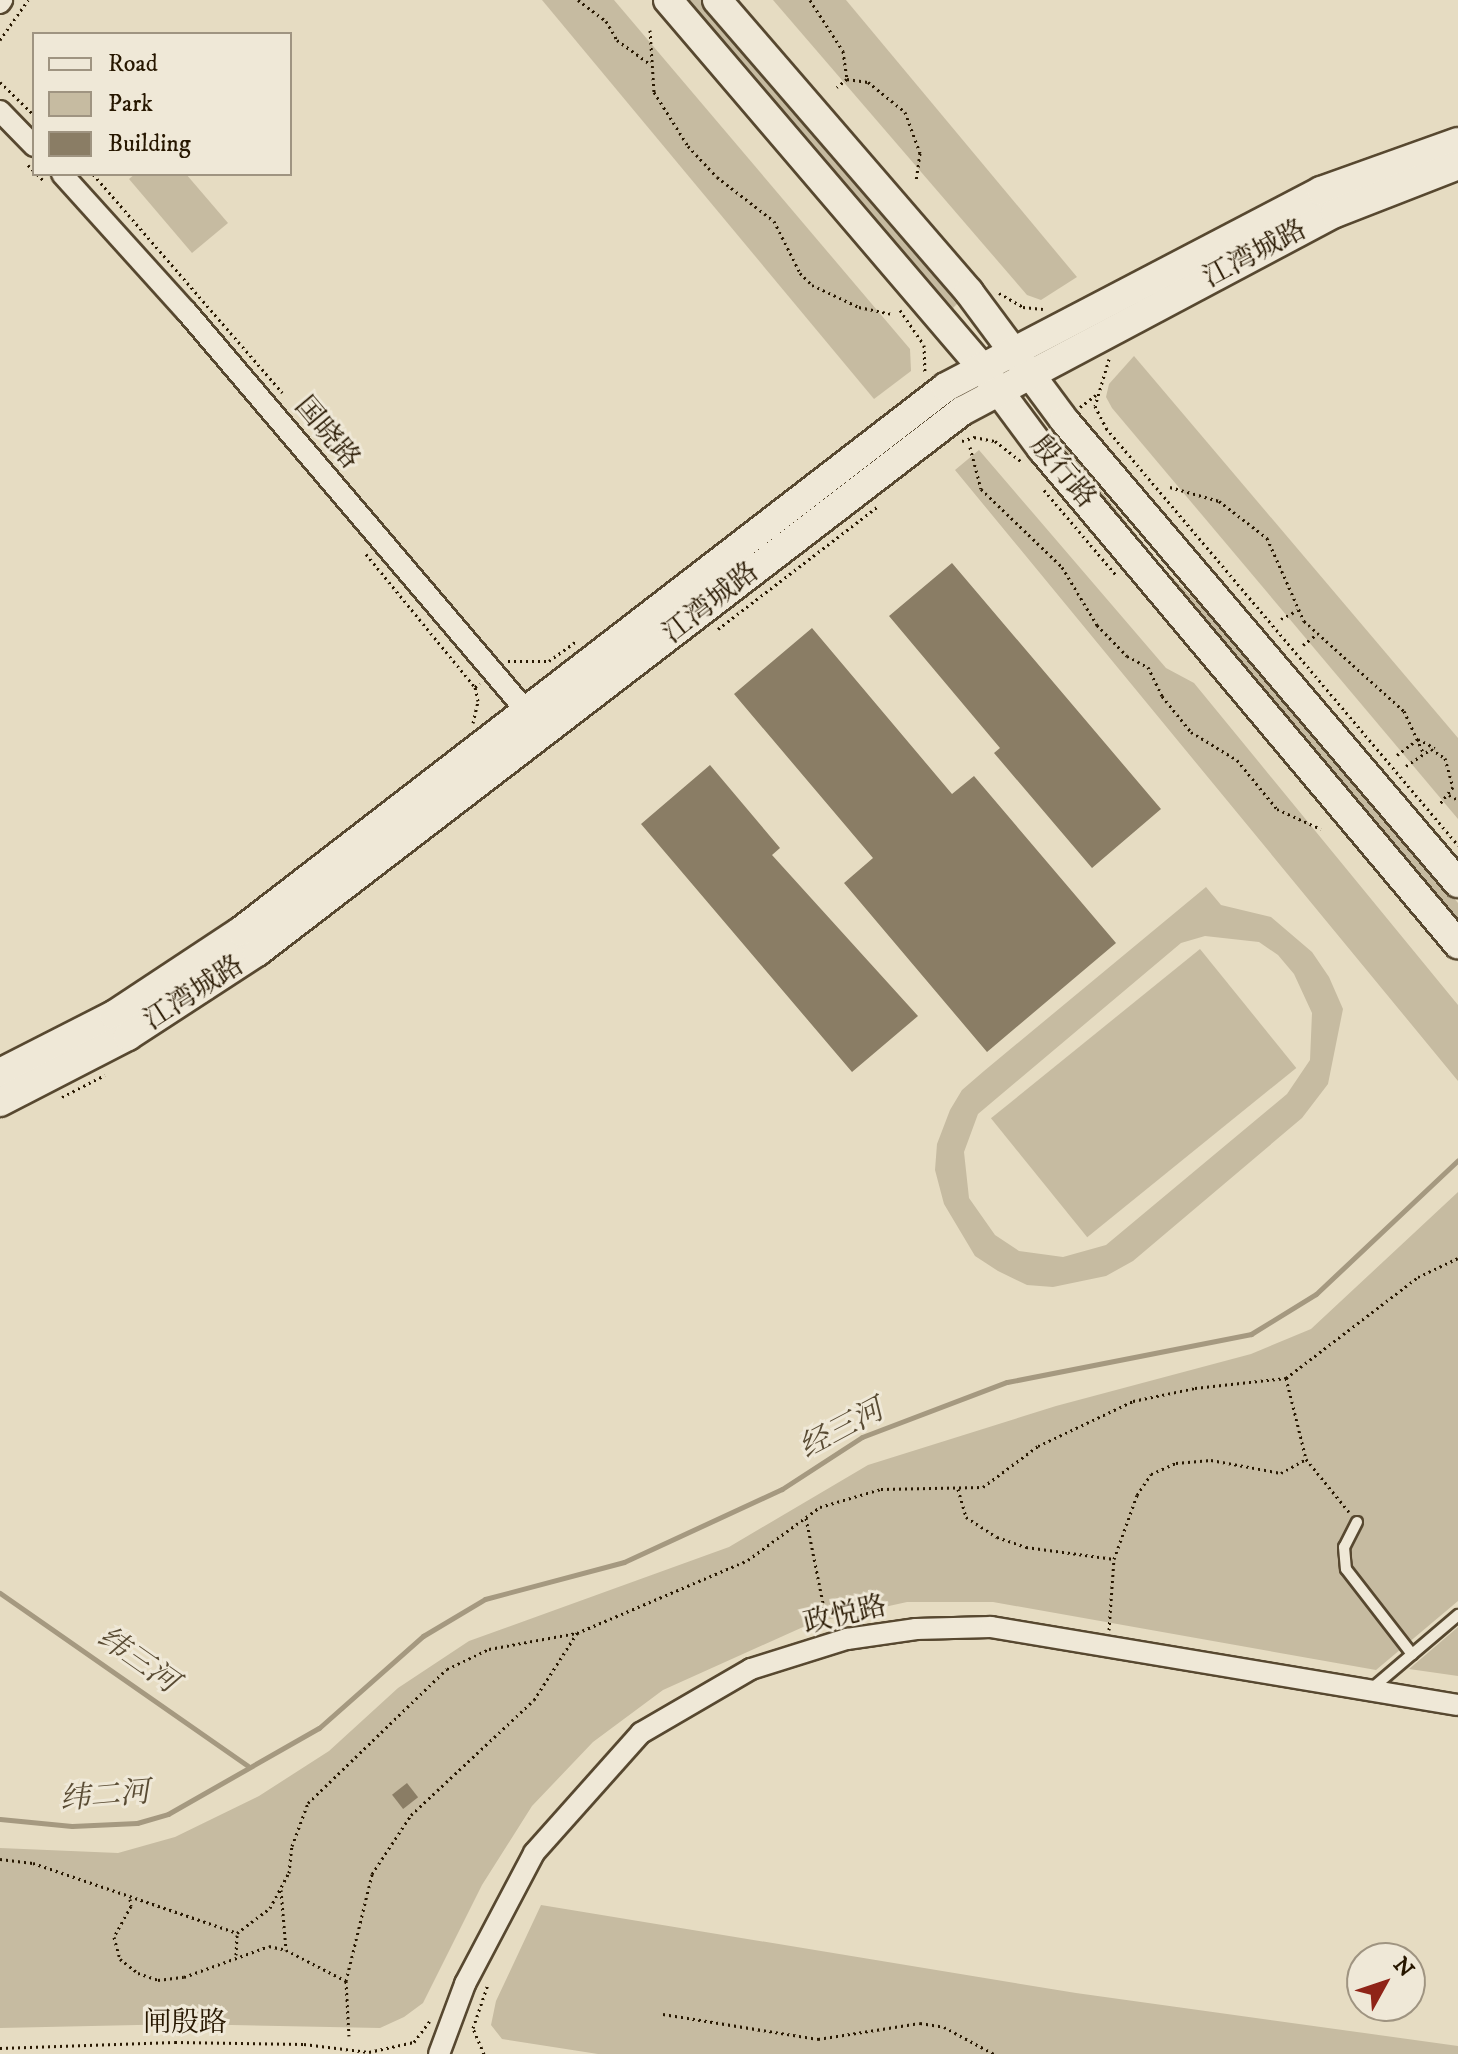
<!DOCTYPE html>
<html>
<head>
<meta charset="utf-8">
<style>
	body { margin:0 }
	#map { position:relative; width:1458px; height:2054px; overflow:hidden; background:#e6dcc2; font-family:"IM FELL DW Pica","Noto Serif SC",serif }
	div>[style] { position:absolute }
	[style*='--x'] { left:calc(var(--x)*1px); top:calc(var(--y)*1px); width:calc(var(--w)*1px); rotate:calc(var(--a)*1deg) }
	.green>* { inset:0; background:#c6bba1; transform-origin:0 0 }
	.stream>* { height:5px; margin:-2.5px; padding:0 2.5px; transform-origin:2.5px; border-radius:2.5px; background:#a59980 }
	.building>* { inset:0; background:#8a7d65; transform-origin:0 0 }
	.path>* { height:3px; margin-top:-1.5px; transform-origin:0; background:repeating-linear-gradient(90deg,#271700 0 2px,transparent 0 6px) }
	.roads { filter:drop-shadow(2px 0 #574830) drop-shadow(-2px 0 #574830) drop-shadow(0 2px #574830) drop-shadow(0 -2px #574830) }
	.lane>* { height:10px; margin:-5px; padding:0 5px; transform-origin:5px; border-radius:5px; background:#efe8d7 }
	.street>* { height:20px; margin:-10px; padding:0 10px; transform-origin:10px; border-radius:10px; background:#efe8d7 }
	.secondary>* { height:28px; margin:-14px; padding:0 14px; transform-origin:14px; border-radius:14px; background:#efe8d7 }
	span { translate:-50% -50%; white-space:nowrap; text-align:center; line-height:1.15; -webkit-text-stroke:6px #efe8d7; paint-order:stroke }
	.street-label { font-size:28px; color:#271700 }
	.water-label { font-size:30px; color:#594b33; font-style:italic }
	.legend { position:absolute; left:32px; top:32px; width:260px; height:144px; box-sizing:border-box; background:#efe8d7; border:2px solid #9f9481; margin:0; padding:10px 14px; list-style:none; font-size:24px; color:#271700 }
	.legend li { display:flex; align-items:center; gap:16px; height:40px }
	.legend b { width:40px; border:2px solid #9f9481 }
	.north { position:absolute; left:1346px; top:1942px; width:80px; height:80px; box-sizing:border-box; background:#efe8d7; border:2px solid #9f9481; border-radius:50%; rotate:50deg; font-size:22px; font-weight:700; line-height:32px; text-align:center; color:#271700 }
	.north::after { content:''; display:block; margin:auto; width:28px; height:36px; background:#8f2418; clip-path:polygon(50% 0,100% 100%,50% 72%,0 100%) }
</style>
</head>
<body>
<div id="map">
	<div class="green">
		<i style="clip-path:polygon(542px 0,614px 0,910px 349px,911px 371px,874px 399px)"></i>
		<i style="clip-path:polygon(682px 0,702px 0,958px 303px,953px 308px)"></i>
		<i style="clip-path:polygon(773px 0,846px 0,1077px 277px,1041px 300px,1027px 295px)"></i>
		<i style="clip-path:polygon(135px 174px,186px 174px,228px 223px,192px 253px,129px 179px)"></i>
		<i style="clip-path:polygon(1134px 356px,1458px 738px,1458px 819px,1112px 408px,1106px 397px,1109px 384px)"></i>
		<i style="clip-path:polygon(1064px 445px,1165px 570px,1270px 675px,1458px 903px,1458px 929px,1058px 448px)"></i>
		<i style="clip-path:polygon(979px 450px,1166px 668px,1194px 683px,1458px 1005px,1458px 1081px,955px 470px)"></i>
		<i style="clip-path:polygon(evenodd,1206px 887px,1221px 905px,1271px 917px,1312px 952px,1329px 977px,1343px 1009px,1328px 1084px,1302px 1118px,1133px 1261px,1106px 1276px,1053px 1287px,1027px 1285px,998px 1271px,975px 1256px,944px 1204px,935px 1170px,937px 1144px,950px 1110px,962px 1090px,984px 1071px,1206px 887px,1205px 936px,1259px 942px,1278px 955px,1294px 974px,1312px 1013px,1310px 1060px,1287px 1094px,1106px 1245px,1063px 1257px,1019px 1251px,995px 1235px,969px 1198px,964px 1152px,978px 1114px,1181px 943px,1205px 936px)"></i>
		<i style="left:1200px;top:949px;width:153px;height:269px;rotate:51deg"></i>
		<i style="clip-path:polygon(1458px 1192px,1458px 1601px,1376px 1670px,993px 1602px,907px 1602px,812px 1623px,663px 1690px,593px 1742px,532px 1806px,482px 1885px,423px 2003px,404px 2017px,380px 2028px,183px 2024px,0 2028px,0 1848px,118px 1853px,175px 1837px,259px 1796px,329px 1751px,398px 1688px,469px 1641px,729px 1547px,868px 1465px,1056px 1406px,1251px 1354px,1311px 1329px)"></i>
		<i style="clip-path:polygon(1458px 1627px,1458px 1676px,1409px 1669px)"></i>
		<i style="clip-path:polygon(541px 1905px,1076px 1993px,1458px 2046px,1458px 2054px,598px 2054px,502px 2039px,491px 2025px,496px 2001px)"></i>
	</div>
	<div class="stream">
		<i style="--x:0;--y:1593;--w:302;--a:34.9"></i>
		<i style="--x:0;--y:1819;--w:72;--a:5.6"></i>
		<i style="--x:72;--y:1826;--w:65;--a:-2.6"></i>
		<i style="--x:137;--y:1823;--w:32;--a:-16"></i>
		<i style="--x:168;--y:1814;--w:174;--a:-29.7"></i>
		<i style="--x:319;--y:1728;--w:139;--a:-41.5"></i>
		<i style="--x:423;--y:1636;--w:72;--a:-30.8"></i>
		<i style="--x:485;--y:1599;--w:144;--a:-14.9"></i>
		<i style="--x:624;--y:1562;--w:174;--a:-24.8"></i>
		<i style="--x:782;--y:1489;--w:95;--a:-33"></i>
		<i style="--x:862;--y:1437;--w:155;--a:-20.8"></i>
		<i style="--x:1007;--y:1382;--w:249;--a:-11.1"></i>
		<i style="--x:1251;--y:1334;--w:76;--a:-31.6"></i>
		<i style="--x:1316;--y:1294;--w:195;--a:-43.3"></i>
	</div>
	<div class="building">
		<i style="clip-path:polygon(952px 563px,1161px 809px,1092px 868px,994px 753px,1000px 748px,889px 616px)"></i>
		<i style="clip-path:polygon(812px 628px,952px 794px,974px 776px,1116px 943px,987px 1052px,844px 883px,873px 858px,734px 694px)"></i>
		<i style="clip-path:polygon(710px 765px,780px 848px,772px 855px,918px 1016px,852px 1072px,641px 824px)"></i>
		<i style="left:407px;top:1783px;width:18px;height:19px;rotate:52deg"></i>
	</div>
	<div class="path">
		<i style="--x:578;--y:0;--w:35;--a:37"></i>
		<i style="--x:606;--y:21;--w:22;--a:60"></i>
		<i style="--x:617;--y:40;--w:39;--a:36"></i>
		<i style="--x:810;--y:0;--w:61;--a:57.1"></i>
		<i style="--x:843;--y:51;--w:28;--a:82"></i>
		<i style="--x:847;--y:79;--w:13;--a:141"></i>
		<i style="--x:650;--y:30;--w:62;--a:86.3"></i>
		<i style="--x:654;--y:92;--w:64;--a:57.8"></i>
		<i style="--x:688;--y:146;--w:42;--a:46.9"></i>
		<i style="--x:717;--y:177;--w:72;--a:37.7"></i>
		<i style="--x:774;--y:221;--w:58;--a:63.4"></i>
		<i style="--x:800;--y:273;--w:17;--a:45"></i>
		<i style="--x:812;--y:285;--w:52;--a:25.1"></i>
		<i style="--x:859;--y:307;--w:33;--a:12"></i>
		<i style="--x:0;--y:40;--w:49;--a:-55"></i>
		<i style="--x:847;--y:79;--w:21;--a:8"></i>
		<i style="--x:868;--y:82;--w:48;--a:39"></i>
		<i style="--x:905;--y:112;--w:44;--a:69.9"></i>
		<i style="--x:920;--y:153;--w:27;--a:98"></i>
		<i style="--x:0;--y:82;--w:47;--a:44.1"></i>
		<i style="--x:28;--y:165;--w:8;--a:45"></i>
		<i style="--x:37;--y:174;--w:11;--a:45"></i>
		<i style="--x:93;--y:174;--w:289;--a:49.1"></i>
		<i style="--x:999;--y:293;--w:28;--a:30"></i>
		<i style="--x:1023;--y:307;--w:20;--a:6"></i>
		<i style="--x:900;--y:310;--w:42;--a:55.6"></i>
		<i style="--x:924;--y:345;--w:29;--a:88"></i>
		<i style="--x:1109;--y:359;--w:49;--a:106.6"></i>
		<i style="--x:1095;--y:406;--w:25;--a:63"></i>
		<i style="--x:1106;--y:428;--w:546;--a:49.83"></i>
		<i style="--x:1080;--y:407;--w:20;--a:-37"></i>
		<i style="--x:962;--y:441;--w:13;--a:-18"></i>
		<i style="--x:974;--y:437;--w:21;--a:11"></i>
		<i style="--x:995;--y:441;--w:34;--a:38"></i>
		<i style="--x:970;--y:447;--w:43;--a:75.3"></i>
		<i style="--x:981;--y:489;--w:112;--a:43.9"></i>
		<i style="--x:1062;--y:567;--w:68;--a:58.9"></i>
		<i style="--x:1097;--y:625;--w:43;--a:45.9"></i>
		<i style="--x:1127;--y:656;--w:24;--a:28"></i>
		<i style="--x:1148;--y:667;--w:32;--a:64"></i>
		<i style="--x:1162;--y:696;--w:46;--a:51.1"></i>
		<i style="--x:1191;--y:732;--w:54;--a:31.3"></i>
		<i style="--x:1237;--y:760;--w:63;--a:50.8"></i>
		<i style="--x:1277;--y:809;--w:48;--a:24.4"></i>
		<i style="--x:1170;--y:487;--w:51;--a:15.9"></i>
		<i style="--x:1219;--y:501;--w:61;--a:37.6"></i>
		<i style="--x:1267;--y:538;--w:91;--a:66"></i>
		<i style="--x:1304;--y:621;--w:135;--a:42"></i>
		<i style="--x:1404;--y:711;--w:45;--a:65.1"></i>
		<i style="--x:1044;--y:490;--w:113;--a:49.7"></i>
		<i style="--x:366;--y:554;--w:172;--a:50.7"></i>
		<i style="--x:1281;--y:619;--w:19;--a:-28"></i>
		<i style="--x:718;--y:629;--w:200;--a:-37.5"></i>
		<i style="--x:1303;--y:645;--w:16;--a:-38"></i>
		<i style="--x:508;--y:661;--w:41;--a:0"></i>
		<i style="--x:549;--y:661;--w:34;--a:-36"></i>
		<i style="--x:473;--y:723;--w:23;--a:-77"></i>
		<i style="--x:478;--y:701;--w:14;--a:-102"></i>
		<i style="--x:475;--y:687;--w:6;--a:-39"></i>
		<i style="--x:1397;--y:755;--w:26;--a:-37"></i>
		<i style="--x:1418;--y:739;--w:19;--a:28"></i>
		<i style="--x:1406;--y:766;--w:30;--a:-34"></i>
		<i style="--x:1431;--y:749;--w:17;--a:33"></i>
		<i style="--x:1445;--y:758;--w:30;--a:75"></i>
		<i style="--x:1453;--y:787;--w:23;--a:128"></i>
		<i style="--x:1449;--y:795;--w:10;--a:29"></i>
		<i style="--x:62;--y:1097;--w:48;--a:-27.1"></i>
		<i style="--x:1286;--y:1378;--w:83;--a:76.1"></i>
		<i style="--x:1306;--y:1459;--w:68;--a:50.9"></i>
		<i style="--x:958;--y:1489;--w:29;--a:74"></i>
		<i style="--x:966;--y:1517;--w:37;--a:33"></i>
		<i style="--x:997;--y:1537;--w:31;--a:19"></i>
		<i style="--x:1026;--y:1547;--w:89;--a:7.8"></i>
		<i style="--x:1114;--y:1559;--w:68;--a:-70.2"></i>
		<i style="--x:1137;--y:1495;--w:25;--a:-56"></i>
		<i style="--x:1151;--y:1474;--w:27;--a:-24"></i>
		<i style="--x:1176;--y:1463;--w:35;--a:-5"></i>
		<i style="--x:1211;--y:1460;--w:71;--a:10.5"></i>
		<i style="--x:1281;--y:1473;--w:29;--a:-29"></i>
		<i style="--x:806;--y:1518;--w:112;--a:78.7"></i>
		<i style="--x:1109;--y:1630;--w:71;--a:-86"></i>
		<i style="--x:0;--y:1859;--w:33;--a:7"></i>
		<i style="--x:33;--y:1863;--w:216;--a:18.9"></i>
		<i style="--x:237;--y:1933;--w:41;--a:-37.1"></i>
		<i style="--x:270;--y:1908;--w:40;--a:-62"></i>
		<i style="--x:289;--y:1873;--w:27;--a:-84"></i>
		<i style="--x:292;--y:1846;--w:46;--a:-69.6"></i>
		<i style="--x:308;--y:1803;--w:193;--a:-44"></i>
		<i style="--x:447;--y:1669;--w:47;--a:-25.5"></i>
		<i style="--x:489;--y:1649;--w:89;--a:-10.3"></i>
		<i style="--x:577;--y:1633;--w:186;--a:-23.1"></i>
		<i style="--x:748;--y:1560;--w:89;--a:-36.4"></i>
		<i style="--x:820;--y:1507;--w:64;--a:-16.4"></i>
		<i style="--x:881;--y:1489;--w:102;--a:-1.1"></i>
		<i style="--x:983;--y:1487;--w:69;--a:-36.7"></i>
		<i style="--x:1038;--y:1446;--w:105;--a:-25.3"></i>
		<i style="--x:1133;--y:1401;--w:63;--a:-11.8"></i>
		<i style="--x:1195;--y:1388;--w:92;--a:-6.3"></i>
		<i style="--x:1286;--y:1378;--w:166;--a:-37.4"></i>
		<i style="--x:1418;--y:1277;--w:44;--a:-25.4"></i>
		<i style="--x:281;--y:1890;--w:60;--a:85.2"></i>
		<i style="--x:130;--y:1899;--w:7;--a:82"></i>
		<i style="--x:131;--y:1906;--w:35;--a:119"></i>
		<i style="--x:114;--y:1937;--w:23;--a:75"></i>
		<i style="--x:120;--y:1959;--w:23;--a:38"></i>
		<i style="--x:138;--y:1973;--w:21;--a:19"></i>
		<i style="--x:158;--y:1980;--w:26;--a:-7"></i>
		<i style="--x:184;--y:1977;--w:90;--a:-20"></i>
		<i style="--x:269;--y:1946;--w:17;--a:13"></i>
		<i style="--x:286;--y:1950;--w:68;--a:27.3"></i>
		<i style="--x:346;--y:1981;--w:55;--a:86.9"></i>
		<i style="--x:236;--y:1955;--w:20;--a:-87"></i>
		<i style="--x:346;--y:1981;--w:110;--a:-76.3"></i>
		<i style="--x:372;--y:1874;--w:71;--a:-56.5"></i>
		<i style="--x:411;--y:1815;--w:168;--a:-43.1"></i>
		<i style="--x:534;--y:1700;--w:80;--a:-57.3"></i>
		<i style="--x:663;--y:2014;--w:157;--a:9.2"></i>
		<i style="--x:818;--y:2039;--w:103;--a:-8.9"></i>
		<i style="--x:920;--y:2023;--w:24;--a:9"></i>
		<i style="--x:944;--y:2027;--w:57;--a:28.4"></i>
		<i style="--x:0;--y:2048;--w:175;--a:-2"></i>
		<i style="--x:175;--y:2042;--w:129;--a:0.9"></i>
		<i style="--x:304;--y:2044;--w:65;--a:7"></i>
		<i style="--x:369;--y:2052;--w:46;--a:-12.5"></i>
		<i style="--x:414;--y:2042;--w:26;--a:-53"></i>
		<i style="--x:484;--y:2054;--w:28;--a:-113"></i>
		<i style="--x:473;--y:2028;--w:46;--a:-71.2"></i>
	</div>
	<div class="roads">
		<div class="lane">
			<i style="--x:1357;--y:1522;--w:28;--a:117"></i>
			<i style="--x:1344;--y:1547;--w:22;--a:85"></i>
			<i style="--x:1346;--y:1569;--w:108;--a:52.2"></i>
			<i style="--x:1370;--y:1690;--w:116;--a:-40.4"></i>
		</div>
		<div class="street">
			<i style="--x:0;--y:3;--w:4;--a:-56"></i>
			<i style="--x:0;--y:111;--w:49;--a:45.8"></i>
			<i style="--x:62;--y:174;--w:185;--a:47.9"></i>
			<i style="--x:186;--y:311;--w:537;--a:49.61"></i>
			<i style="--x:439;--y:2054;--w:75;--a:-69.6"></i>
			<i style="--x:465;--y:1984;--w:148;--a:-62.2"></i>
			<i style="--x:534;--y:1853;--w:161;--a:-48.3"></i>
			<i style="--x:641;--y:1733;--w:127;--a:-30.2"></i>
			<i style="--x:751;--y:1669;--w:101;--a:-17.4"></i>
			<i style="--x:847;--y:1639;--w:70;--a:-8.2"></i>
			<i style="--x:916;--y:1629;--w:75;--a:-1.5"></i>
			<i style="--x:991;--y:1627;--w:473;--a:9.5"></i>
		</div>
		<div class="secondary">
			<i style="--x:668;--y:0;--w:482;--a:49.5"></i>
			<i style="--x:981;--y:367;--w:102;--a:53.4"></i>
			<i style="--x:1042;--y:449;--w:647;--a:49.96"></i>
			<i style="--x:717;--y:0;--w:386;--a:49.2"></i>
			<i style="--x:969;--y:292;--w:159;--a:53.4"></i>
			<i style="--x:1064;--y:420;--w:608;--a:49.6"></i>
			<i style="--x:0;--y:1073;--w:128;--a:-27"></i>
			<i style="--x:114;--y:1015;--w:152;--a:-33.5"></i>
			<i style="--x:241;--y:931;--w:890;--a:-37.65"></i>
			<i style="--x:946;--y:387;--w:423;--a:-27.6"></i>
			<i style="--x:1321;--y:191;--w:145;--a:-19.7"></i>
			<i style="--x:0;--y:1102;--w:144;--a:-27.3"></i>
			<i style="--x:128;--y:1036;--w:154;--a:-33.1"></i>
			<i style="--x:257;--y:952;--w:889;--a:-37.5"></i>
			<i style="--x:962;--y:411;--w:422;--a:-28"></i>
			<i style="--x:1335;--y:213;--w:132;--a:-21.3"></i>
		</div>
	</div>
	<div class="street-label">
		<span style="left:1255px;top:254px;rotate:-28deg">江湾城路</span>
		<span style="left:327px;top:433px;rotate:50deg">国晓路</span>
		<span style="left:1063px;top:472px;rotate:50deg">殷行路</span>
		<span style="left:711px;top:603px;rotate:-38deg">江湾城路</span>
		<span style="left:194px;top:993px;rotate:-33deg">江湾城路</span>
		<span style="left:845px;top:1615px;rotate:-13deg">政悦路</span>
		<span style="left:185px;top:2023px">闸殷路</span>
	</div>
	<div class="water-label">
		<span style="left:842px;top:1430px;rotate:-28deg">经三河</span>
		<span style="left:137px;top:1661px;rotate:35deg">纬三河</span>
		<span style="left:105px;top:1797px;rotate:-5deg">纬二河</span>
	</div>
	<ul class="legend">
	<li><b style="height:10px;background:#efe8d7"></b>Road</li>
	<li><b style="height:22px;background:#c6bba1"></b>Park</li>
	<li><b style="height:22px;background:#8a7d65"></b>Building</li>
	</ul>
	<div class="north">N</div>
</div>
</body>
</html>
